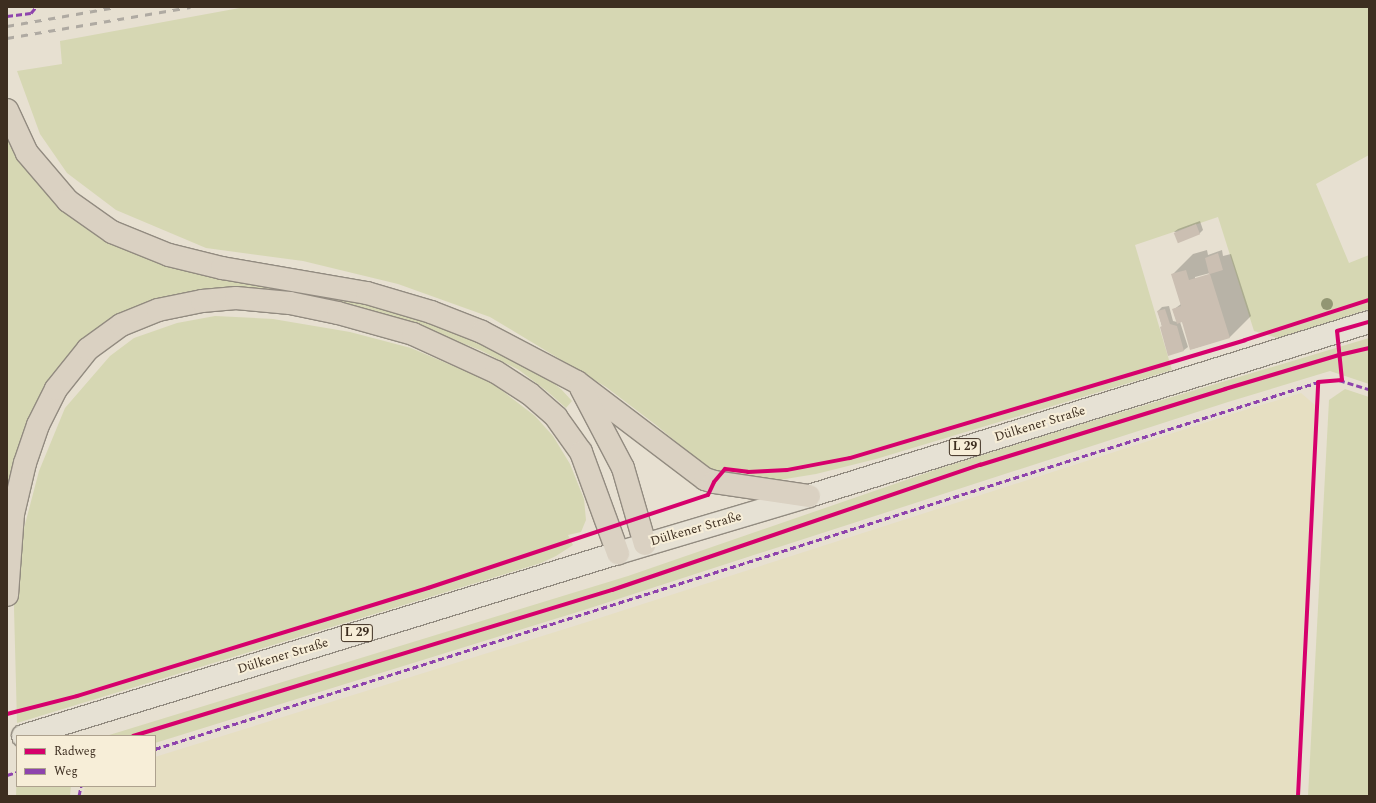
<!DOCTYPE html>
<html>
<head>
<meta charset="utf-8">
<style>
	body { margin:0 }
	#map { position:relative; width:1376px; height:803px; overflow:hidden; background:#e7e0d1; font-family:Spectral,serif }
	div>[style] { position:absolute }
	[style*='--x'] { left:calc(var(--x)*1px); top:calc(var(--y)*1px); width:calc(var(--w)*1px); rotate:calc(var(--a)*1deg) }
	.farmland>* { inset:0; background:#e6dfc2 }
	.green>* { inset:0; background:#d6d7b3 }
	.shadow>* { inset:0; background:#0003 }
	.building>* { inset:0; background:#cbbfb2; transform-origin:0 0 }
	.roads { filter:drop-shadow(1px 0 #928b80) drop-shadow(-1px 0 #928b80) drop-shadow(0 1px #928b80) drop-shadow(0 -1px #928b80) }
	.primary>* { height:22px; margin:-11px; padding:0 11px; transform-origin:11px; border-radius:11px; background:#e6e1d4 }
	.highway>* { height:22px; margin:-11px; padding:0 11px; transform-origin:11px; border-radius:11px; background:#dad1c2 }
	.rail>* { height:3px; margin-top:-1.5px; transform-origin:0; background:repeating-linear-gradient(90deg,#afaaa2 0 7px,transparent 0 14px) }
	.quiet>* { height:3px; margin-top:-1.5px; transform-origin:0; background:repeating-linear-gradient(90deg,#8e44ad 0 6px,transparent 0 9px) }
	.cycleway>* { height:4px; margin:-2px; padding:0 2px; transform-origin:2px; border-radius:2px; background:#d6006c }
	.trees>* { width:12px; height:12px; margin:-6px; border-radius:50%; background:#929673 }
	span { translate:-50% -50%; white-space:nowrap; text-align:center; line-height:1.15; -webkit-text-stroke:4px #f7eed8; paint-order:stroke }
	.shield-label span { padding:1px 3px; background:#f7eed8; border:1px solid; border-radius:3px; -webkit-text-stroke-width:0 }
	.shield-label { font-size:12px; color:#3d2e20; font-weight:700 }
	.street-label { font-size:13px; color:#3d2e20 }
	.frame { position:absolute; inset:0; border:8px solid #3d2e20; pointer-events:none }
	.legend { position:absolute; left:16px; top:735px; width:140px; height:52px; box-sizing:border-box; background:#f7eed8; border:1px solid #ada18e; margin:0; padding:5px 7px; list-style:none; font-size:12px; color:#3d2e20 }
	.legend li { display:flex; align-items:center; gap:8px; height:20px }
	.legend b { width:20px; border:1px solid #ada18e }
</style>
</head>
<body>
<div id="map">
	<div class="farmland">
		<i style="clip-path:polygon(1301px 393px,1315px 405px,1295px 796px,83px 796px,85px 786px,155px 786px,155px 757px,587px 622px,1232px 414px)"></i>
	</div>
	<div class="green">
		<i style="clip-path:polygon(245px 7px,1369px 7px,1369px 155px,1316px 184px,1349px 263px,1369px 255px,1369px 309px,1278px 338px,1254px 331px,1218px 217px,1135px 245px,1172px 370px,876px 459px,816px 474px,773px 481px,728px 478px,701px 463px,656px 425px,606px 387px,490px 317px,398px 284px,303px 261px,206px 248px,116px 210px,67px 173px,40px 134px,17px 71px,62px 64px,60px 41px)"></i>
		<i style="clip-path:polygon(7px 135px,89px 227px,131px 252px,181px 268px,374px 303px,480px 341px,539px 372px,561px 389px,572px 401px,566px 408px,548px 392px,519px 370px,480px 350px,423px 328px,362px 311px,149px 306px,36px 406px,21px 438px,7px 490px)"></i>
		<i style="clip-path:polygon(215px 316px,273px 319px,350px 332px,411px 348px,491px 382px,535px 416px,553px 436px,570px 464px,584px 499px,586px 520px,581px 532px,568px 535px,573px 545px,556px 556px,541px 563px,17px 723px,13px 570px,39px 471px,65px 408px,110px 356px,134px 338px,177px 323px)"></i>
		<i style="clip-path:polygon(1369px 338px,1369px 384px,1330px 371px,1228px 402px,584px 610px,155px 743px,155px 736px,106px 736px,628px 576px,938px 469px,1079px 425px)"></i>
		<i style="clip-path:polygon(1345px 389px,1369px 397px,1369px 796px,1308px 796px,1329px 400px)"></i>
		<i style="clip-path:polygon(17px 763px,17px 786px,71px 786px,70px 796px,16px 796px)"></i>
	</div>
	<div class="shadow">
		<i style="clip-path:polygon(1200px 221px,1203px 230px,1199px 234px,1174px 232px,1178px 229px)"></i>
		<i style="clip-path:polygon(evenodd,1207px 250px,1208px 255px,1222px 250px,1223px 256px,1231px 254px,1251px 316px,1230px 337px,1192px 349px,1182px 321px,1180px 322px,1188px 347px,1184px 350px,1169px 354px,1158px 311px,1162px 307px,1169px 306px,1173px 321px,1177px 322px,1173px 310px,1181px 304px,1172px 275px,1193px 254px,1207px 250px,1210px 273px,1210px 275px,1195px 279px,1195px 277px,1210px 273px)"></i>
	</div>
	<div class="building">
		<i style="left:1196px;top:224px;width:11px;height:24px;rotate:68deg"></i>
		<i style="clip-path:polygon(1218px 253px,1223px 270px,1210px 274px,1230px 338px,1190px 350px,1182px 322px,1177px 324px,1172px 309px,1181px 306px,1171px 274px,1186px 270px,1189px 280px,1209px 274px,1205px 258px)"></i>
		<i style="clip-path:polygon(1165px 309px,1170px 324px,1177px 326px,1184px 351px,1168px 356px,1160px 327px,1162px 326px,1157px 311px)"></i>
	</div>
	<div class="roads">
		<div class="primary">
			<i style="--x:23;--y:736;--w:623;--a:-17.1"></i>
			<i style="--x:618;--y:553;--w:199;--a:-16.6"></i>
			<i style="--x:809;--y:496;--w:586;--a:-17.26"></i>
		</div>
		<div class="highway">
			<i style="--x:7;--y:110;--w:47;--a:65.1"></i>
			<i style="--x:27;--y:153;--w:63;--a:49.5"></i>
			<i style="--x:68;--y:201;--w:54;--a:35.2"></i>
			<i style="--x:112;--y:232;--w:61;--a:22"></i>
			<i style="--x:169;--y:255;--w:55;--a:13.8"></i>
			<i style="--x:222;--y:268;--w:147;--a:9.8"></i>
			<i style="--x:367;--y:293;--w:67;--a:16.5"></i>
			<i style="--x:431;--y:312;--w:55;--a:21.4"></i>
			<i style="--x:482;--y:332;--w:107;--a:27.8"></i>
			<i style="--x:577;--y:382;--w:161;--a:37.2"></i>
			<i style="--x:705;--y:479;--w:9;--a:18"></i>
			<i style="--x:714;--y:482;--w:96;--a:8.4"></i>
			<i style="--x:581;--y:388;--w:90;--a:62.3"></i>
			<i style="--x:623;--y:468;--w:79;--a:73.9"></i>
			<i style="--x:7;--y:595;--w:81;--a:-85.8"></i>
			<i style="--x:13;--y:514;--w:52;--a:-76.8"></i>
			<i style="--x:25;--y:463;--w:40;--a:-71.1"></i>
			<i style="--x:38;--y:425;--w:40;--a:-63.4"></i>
			<i style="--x:56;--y:389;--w:51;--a:-51.3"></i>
			<i style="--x:88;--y:349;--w:41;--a:-36"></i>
			<i style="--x:121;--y:325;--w:40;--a:-22"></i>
			<i style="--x:158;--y:310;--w:45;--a:-11.6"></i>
			<i style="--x:202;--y:301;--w:34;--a:-5"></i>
			<i style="--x:236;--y:298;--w:54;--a:5.3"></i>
			<i style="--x:290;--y:303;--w:49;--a:11.8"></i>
			<i style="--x:338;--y:313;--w:78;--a:15.6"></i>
			<i style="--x:413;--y:334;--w:91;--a:24.6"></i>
			<i style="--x:496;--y:372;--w:40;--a:32.9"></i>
			<i style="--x:530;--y:394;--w:35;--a:41"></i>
			<i style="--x:556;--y:417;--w:43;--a:54.5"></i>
			<i style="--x:581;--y:452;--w:108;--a:69.9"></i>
		</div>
	</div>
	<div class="rail">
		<i style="--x:7;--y:26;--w:111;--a:-9.9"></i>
		<i style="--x:7;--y:38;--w:186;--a:-9.6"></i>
	</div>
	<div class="quiet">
		<i style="--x:7;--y:16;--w:24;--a:-7"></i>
		<i style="--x:31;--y:13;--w:8;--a:-50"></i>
		<i style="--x:1339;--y:380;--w:31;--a:17"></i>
		<i style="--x:155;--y:749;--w:1220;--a:-17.51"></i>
		<i style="--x:7;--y:775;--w:10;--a:-17"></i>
		<i style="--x:79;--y:796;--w:10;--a:-79"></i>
	</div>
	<div class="cycleway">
		<i style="--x:7;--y:714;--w:72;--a:-14.4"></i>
		<i style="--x:77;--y:696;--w:367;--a:-17.1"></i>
		<i style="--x:428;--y:588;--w:295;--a:-18.4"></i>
		<i style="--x:708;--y:495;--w:14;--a:-65"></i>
		<i style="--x:714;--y:482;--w:17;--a:-50"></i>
		<i style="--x:725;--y:469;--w:23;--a:7"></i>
		<i style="--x:748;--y:472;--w:39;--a:-3"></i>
		<i style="--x:787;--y:470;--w:64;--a:-10.8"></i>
		<i style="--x:850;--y:458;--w:412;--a:-16.6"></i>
		<i style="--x:1245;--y:340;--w:130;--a:-17.9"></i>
		<i style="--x:133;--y:736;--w:501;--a:-16.95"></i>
		<i style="--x:612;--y:590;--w:389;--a:-18.8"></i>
		<i style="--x:980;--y:465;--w:257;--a:-17.2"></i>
		<i style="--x:1225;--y:389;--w:119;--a:-16.6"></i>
		<i style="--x:1339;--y:355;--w:31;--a:-13"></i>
		<i style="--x:1298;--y:796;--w:414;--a:-87.2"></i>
		<i style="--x:1318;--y:382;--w:24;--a:-5"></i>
		<i style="--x:1342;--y:380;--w:49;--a:-95.8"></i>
		<i style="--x:1337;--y:331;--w:33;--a:-16"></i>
	</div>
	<div class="trees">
		<i style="left:1327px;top:304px"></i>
	</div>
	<div class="shield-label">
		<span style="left:965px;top:447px">L 29</span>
		<span style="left:357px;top:633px">L 29</span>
	</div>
	<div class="street-label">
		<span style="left:1040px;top:424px;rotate:-17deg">Dülkener Straße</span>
		<span style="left:696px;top:529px;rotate:-16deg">Dülkener Straße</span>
		<span style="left:283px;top:656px;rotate:-17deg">Dülkener Straße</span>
	</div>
	<div class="frame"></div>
	<ul class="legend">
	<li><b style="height:5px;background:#d6006c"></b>Radweg</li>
	<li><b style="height:5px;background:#8e44ad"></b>Weg</li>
	</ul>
</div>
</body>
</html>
